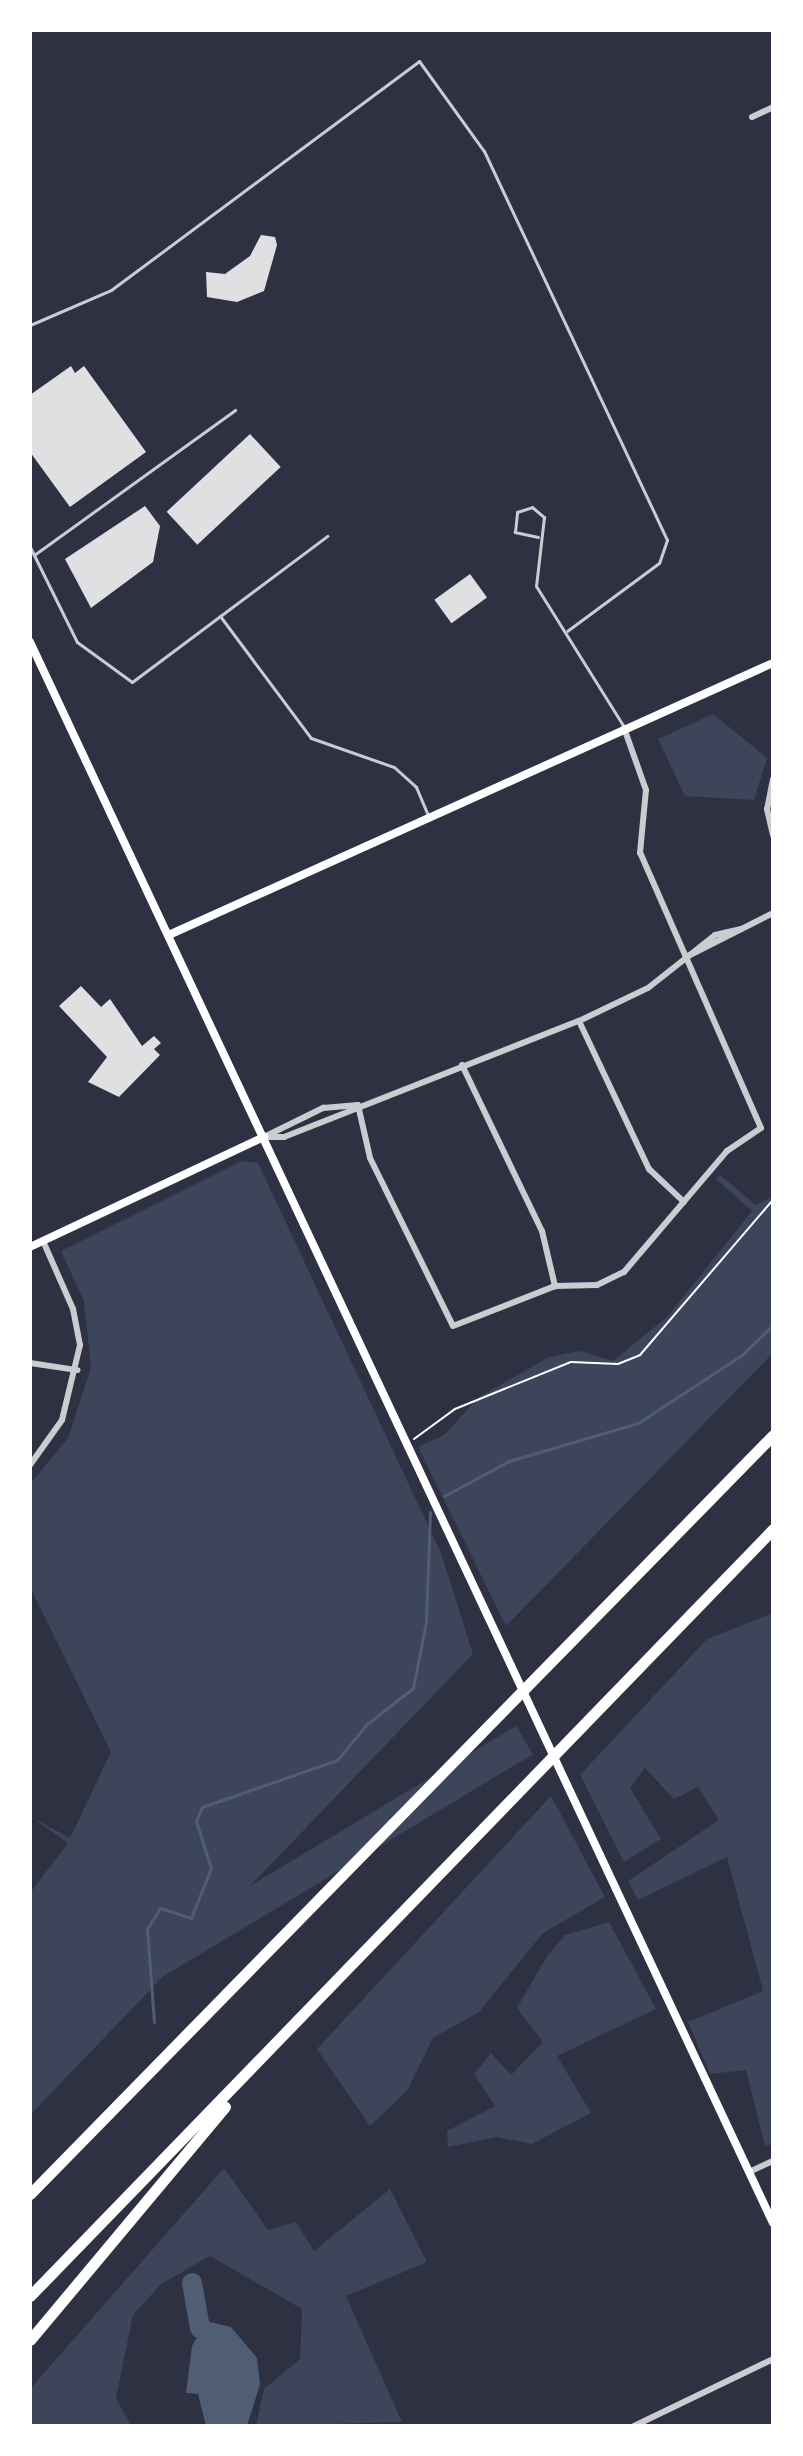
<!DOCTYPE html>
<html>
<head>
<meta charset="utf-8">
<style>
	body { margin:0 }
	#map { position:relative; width:803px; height:2456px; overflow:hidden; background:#2d3142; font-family:"Titillium Web",sans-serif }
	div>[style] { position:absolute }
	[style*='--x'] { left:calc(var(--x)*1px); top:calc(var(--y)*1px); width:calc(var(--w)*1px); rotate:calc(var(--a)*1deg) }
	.green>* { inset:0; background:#3c4559; transform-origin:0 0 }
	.water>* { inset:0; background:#4f5d75 }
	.stream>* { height:3px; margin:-1.5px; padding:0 1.5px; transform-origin:1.5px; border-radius:1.5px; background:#4f5d75 }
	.river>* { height:20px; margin:-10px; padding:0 10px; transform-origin:10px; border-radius:10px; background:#4f5d75 }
	.building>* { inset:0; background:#e0e0e3; transform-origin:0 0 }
	.path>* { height:2px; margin:-1px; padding:0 1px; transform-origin:1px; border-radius:1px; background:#fff }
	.service>* { height:3px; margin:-1.5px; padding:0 1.5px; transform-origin:1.5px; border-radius:1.5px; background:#caccd0 }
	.minor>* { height:6px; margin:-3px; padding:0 3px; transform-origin:3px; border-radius:3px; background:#caccd0 }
	.secondary>* { height:8px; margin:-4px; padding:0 4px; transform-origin:4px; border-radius:4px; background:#fff }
	.motorway>* { height:11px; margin:-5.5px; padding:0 5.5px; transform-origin:5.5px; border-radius:5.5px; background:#fff }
	span { translate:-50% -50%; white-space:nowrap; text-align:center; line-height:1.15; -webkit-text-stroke:7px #fff; paint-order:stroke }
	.frame { position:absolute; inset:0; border:32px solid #fff; pointer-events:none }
</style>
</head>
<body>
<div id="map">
	<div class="green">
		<i style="clip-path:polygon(713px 714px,767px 758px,754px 800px,685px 796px,658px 739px)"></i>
		<i style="clip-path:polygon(242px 1161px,258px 1163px,441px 1553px,473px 1654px,30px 2115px,30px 1893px,68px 1843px,31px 1817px,70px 1838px,111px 1752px,30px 1587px,30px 1484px,68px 1438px,91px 1368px,84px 1301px,61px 1251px)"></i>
		<i style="clip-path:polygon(720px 1175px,756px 1205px,773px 1196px,773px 1353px,506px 1626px,418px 1447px,444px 1435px,479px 1397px,549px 1357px,580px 1351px,613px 1361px,667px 1317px,752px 1211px,716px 1179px)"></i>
		<i style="clip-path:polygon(773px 1613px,773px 2144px,765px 2146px,746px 2070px,710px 2074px,688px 2022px,763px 1991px,727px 1857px,638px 1900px,628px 1881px,719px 1820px,698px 1787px,674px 1799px,645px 1768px,630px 1788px,661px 1839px,624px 1862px,580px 1775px,707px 1639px)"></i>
		<i style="left:516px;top:1726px;width:33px;height:697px;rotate:59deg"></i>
		<i style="clip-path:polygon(551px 1796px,605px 1897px,543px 1933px,479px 2012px,433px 2038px,407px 2091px,370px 2126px,317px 2049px)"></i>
		<i style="clip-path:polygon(609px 1922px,656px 2009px,557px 2056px,591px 2113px,532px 2144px,497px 2137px,448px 2147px,447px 2131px,495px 2106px,474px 2074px,491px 2053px,511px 2075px,543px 2042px,517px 2008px,547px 1956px,565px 1935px)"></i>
		<i style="clip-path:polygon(224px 2168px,268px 2230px,296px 2222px,314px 2251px,390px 2189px,427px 2262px,346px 2296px,402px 2422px,256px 2426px,264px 2389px,300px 2359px,302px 2309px,210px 2256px,161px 2284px,133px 2315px,116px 2398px,131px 2426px,30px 2426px,30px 2389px)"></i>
	</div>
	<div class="water">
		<i style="clip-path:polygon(206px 2321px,231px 2327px,257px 2358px,260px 2384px,247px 2426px,206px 2426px,198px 2394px,186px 2393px,192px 2346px)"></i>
	</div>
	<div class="stream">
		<i style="--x:444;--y:1496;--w:74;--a:-28.3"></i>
		<i style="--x:509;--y:1461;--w:134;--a:-16.4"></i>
		<i style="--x:638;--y:1423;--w:124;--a:-33.2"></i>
		<i style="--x:742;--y:1355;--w:43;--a:-44.1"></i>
		<i style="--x:154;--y:2022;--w:93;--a:-94.3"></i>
		<i style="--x:147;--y:1929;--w:25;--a:-58"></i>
		<i style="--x:160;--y:1908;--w:33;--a:18"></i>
		<i style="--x:191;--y:1918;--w:54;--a:-68.2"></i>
		<i style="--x:211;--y:1868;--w:49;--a:-107.7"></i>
		<i style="--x:196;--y:1821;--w:15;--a:-67"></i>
		<i style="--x:202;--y:1807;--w:143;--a:-19.2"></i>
		<i style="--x:337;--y:1760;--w:47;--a:-50.2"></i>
		<i style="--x:367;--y:1724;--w:58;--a:-38"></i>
		<i style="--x:413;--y:1688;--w:67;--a:-78.9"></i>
		<i style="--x:426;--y:1622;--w:110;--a:-87.9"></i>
	</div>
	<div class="river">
		<i style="--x:192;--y:2283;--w:46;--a:79.9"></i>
	</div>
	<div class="building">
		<i style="clip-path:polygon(261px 235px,275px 237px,277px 245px,264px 291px,237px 302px,207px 297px,206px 272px,225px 274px,250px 256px)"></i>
		<i style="clip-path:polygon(71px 366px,75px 373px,84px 366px,146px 452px,70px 507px,30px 452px,30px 395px)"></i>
		<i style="left:250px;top:434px;width:45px;height:114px;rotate:47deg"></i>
		<i style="clip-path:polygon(145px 506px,160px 526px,153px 562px,91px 608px,65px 559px)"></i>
		<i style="left:470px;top:574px;width:29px;height:44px;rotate:54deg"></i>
		<i style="clip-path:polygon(81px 986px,101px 1007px,110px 999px,142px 1046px,154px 1036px,161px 1043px,154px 1049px,160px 1055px,119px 1097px,88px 1082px,107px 1057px,59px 1006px)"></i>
	</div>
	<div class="path">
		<i style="--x:414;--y:1439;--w:51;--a:-36.2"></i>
		<i style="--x:455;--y:1409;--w:125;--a:-22.1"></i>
		<i style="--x:571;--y:1362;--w:47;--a:2.4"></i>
		<i style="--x:618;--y:1364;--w:24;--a:-22"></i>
		<i style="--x:640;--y:1355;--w:204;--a:-49.4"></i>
	</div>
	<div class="service">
		<i style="--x:30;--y:325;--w:88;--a:-23.4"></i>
		<i style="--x:111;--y:290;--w:384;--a:-36.6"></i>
		<i style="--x:419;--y:61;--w:111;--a:54.2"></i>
		<i style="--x:484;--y:151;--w:430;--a:64.8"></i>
		<i style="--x:667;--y:540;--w:24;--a:109"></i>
		<i style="--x:659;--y:563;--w:114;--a:143.5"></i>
		<i style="--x:538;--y:537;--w:24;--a:-168"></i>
		<i style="--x:515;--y:532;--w:20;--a:-84"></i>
		<i style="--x:517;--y:512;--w:16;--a:-18"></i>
		<i style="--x:532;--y:507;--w:16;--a:40"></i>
		<i style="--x:544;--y:517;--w:69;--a:96.6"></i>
		<i style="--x:536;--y:586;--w:166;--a:58"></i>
		<i style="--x:30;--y:547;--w:106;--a:63.7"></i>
		<i style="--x:77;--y:642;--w:68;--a:36"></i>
		<i style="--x:132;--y:682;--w:244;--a:-36.8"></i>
		<i style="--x:34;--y:555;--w:248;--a:-35.8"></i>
		<i style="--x:220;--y:616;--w:152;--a:53.3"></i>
		<i style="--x:311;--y:738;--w:88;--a:19.3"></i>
		<i style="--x:394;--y:767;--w:30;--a:42"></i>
		<i style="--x:416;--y:787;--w:33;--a:67"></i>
	</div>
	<div class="minor">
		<i style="--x:752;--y:117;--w:23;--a:-25"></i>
		<i style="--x:773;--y:779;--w:31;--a:101"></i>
		<i style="--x:767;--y:809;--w:27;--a:77"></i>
		<i style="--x:688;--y:956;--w:95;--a:-26.8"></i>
		<i style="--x:579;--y:1021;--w:164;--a:64.7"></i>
		<i style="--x:649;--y:1169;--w:48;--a:43.3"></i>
		<i style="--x:462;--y:1065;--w:184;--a:64.3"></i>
		<i style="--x:542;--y:1231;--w:57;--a:76.7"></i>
		<i style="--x:358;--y:1105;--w:54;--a:77.2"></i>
		<i style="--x:370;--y:1158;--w:187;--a:63.7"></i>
		<i style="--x:453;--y:1326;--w:110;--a:-21.4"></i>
		<i style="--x:555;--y:1286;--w:42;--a:-1.4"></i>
		<i style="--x:597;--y:1285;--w:30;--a:-26"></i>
		<i style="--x:624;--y:1272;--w:159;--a:-49.6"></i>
		<i style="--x:727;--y:1151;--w:41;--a:-34.1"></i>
		<i style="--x:761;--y:1128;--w:300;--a:-113.7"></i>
		<i style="--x:640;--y:853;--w:63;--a:-84.6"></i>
		<i style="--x:646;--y:790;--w:66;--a:-109.5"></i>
		<i style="--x:266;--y:1136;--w:64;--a:-26.2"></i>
		<i style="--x:323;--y:1108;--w:35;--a:-5"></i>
		<i style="--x:264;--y:1137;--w:20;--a:0"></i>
		<i style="--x:284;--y:1137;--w:317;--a:-21.5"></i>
		<i style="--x:579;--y:1021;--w:76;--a:-25.6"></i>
		<i style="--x:648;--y:988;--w:85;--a:-38.3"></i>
		<i style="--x:715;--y:935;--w:27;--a:-13"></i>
		<i style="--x:30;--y:1363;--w:48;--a:8.5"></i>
		<i style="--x:30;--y:1465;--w:55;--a:-54.6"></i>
		<i style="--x:62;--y:1420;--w:77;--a:-76.5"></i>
		<i style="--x:80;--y:1345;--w:37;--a:-101"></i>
		<i style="--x:73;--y:1309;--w:74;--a:-113.8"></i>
		<i style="--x:749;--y:2172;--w:26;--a:-25"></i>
		<i style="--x:634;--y:2426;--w:154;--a:-25.7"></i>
	</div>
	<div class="secondary">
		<i style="--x:30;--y:642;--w:1747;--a:64.83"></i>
		<i style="--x:171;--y:934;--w:660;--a:-24.24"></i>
		<i style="--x:30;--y:1247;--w:259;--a:-25.2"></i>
	</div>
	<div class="motorway">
		<i style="--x:30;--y:2194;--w:1062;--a:-45.61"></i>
		<i style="--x:30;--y:2296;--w:1068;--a:-45.91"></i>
		<i style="--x:30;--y:2340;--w:304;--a:-50.1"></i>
	</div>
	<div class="frame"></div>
</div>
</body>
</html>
